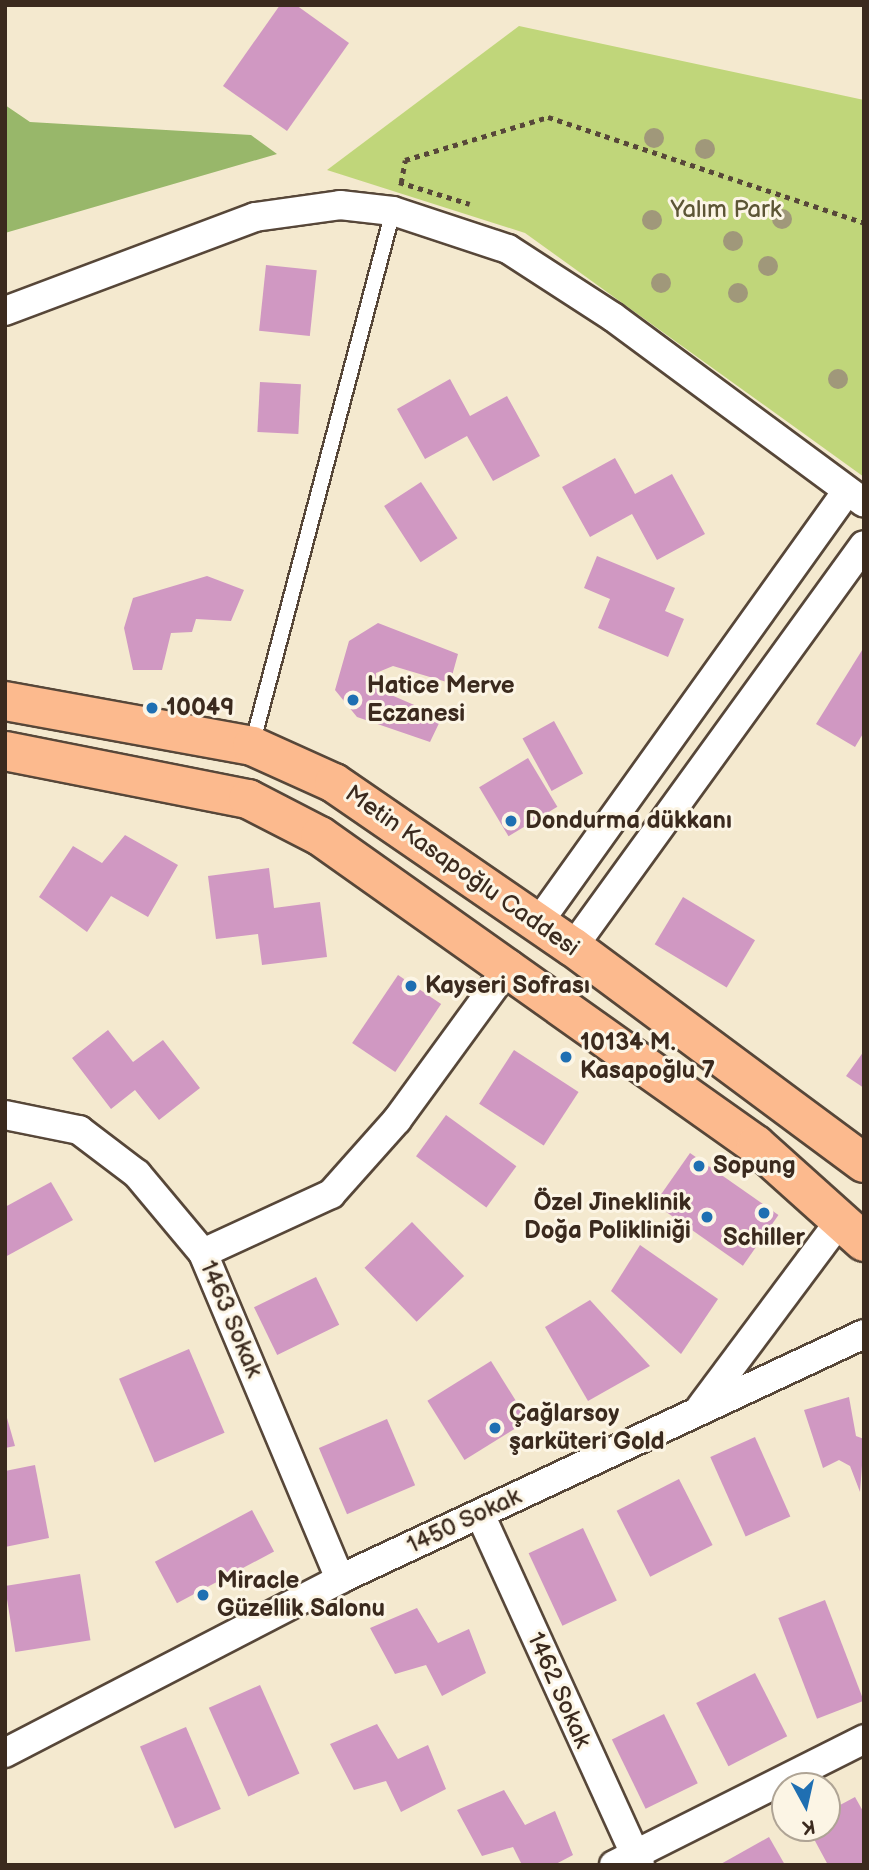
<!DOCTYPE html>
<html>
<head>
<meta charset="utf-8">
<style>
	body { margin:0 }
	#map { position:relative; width:869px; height:1870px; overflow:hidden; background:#f4e9cf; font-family:"Balsamiq Sans",sans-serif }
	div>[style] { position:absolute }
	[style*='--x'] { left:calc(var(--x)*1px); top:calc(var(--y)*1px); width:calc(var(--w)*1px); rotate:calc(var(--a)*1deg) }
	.green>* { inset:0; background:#c0d67a }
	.forest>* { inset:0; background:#98b76a }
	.building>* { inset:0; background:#d098c2; transform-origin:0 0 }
	.path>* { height:4.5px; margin-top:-2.25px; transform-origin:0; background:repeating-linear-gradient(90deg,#574739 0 5px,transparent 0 10px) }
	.roads { filter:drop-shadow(2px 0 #574739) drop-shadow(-2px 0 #574739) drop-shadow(0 2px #574739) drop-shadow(0 -2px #574739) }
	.lane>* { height:14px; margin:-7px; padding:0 7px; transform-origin:7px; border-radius:7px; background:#fff }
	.street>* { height:28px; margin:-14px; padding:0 14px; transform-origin:14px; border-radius:14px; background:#fff }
	.primary>* { height:38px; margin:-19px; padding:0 19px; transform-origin:19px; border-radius:19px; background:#fcba8e }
	.trees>* { width:20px; height:20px; margin:-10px; border-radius:50%; background:#a0987a }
	.dots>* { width:19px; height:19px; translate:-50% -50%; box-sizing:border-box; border:4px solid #fcf5e5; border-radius:50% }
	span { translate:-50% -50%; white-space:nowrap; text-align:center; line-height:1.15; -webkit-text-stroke:6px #fcf5e5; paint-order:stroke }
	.park-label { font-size:24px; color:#5c5535 }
	.poi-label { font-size:24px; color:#3b2a1e; font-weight:700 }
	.left { translate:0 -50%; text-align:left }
	.right { translate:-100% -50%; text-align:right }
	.street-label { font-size:24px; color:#3b2a1e }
	.frame { position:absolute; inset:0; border:7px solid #3b2a1e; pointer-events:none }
	.north { position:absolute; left:771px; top:1772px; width:70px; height:70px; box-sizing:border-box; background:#fcf5e5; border:2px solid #afa495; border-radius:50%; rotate:172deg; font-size:19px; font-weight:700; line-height:28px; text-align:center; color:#3b2a1e }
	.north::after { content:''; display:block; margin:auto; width:24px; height:32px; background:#1f6fb2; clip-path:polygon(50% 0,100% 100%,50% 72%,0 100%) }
</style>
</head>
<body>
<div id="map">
	<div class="green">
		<i style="clip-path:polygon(519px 26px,864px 100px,864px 477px,525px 233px,327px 170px)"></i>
	</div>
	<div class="forest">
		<i style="clip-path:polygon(5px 105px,30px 122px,251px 135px,277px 154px,5px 233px)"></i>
	</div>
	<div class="building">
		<i style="clip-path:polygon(280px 5px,296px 5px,349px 43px,287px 131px,223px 86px)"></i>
		<i style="left:266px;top:265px;width:51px;height:66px;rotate:6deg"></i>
		<i style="clip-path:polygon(450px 379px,470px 416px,507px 396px,540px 456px,493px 481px,467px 436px,425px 459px,397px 409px)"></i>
		<i style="left:260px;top:382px;width:41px;height:50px;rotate:3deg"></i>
		<i style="clip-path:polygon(615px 458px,635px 494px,672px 474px,705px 534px,657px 560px,632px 514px,590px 537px,562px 487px)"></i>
		<i style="left:421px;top:482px;width:67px;height:44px;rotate:57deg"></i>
		<i style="clip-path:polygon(597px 556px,675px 588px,665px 611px,684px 619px,668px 657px,598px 628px,610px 599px,584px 588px)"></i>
		<i style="clip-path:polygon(207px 576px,244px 590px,231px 621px,196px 619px,192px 632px,171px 633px,162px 670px,133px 670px,124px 628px,133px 598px)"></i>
		<i style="clip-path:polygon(378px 623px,458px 654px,450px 683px,393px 666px,376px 673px,375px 688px,442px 717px,430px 742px,357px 717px,335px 690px,349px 641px)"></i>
		<i style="clip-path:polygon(864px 647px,864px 732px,855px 747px,816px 724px)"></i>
		<i style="left:554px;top:721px;width:60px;height:36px;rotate:61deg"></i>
		<i style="left:528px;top:758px;width:57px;height:57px;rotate:59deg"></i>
		<i style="clip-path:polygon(125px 835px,178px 865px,148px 917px,111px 896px,87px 932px,39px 897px,73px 846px,102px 863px)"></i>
		<i style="clip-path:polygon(269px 868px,274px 908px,320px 902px,327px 957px,262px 965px,258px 934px,216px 939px,208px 876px)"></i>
		<i style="left:683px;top:897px;width:84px;height:55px;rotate:31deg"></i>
		<i style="left:398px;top:975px;width:52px;height:82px;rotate:34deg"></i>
		<i style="clip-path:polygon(108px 1030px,133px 1062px,163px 1040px,200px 1088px,159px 1120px,135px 1090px,111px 1109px,72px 1058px)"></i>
		<i style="left:514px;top:1050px;width:77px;height:64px;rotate:33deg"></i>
		<i style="clip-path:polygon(864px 1051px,864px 1088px,846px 1076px)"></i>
		<i style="left:446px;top:1115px;width:87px;height:51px;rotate:36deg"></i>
		<i style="left:690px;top:1153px;width:108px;height:62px;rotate:35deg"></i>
		<i style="clip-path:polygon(51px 1182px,73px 1220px,5px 1257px,5px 1207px)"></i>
		<i style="left:412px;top:1222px;width:75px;height:66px;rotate:46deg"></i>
		<i style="clip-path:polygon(640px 1245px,718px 1299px,681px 1354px,611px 1291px)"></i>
		<i style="left:316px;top:1277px;width:53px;height:69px;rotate:64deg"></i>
		<i style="clip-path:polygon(590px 1300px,650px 1366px,588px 1401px,545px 1327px)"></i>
		<i style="left:189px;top:1349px;width:91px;height:76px;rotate:67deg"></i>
		<i style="left:491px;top:1361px;width:70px;height:75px;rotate:58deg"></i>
		<i style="clip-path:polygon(849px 1397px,856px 1436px,864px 1439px,860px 1492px,850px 1466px,839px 1460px,823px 1468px,804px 1410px)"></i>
		<i style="clip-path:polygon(5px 1411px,15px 1446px,5px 1448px)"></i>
		<i style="left:387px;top:1419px;width:72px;height:74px;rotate:67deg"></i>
		<i style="left:755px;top:1437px;width:87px;height:49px;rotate:66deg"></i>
		<i style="clip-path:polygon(35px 1465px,49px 1538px,5px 1547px,5px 1471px)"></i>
		<i style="left:679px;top:1479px;width:74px;height:70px;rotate:63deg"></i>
		<i style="left:252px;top:1510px;width:47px;height:110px;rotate:62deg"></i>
		<i style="left:583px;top:1528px;width:80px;height:60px;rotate:65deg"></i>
		<i style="left:80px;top:1574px;width:67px;height:76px;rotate:81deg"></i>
		<i style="left:825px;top:1600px;width:108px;height:50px;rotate:69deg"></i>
		<i style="clip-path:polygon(417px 1608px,438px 1643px,469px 1629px,486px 1673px,442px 1696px,426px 1665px,395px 1674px,370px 1628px)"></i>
		<i style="left:755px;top:1673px;width:71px;height:66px;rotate:63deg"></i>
		<i style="left:260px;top:1685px;width:97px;height:56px;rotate:66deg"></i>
		<i style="left:664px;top:1714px;width:77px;height:58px;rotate:64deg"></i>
		<i style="clip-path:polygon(377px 1724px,398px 1759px,428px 1745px,446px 1789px,401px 1812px,386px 1781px,354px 1790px,330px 1744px)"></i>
		<i style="left:186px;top:1727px;width:89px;height:50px;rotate:67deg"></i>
		<i style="clip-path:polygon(504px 1790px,525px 1825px,555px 1811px,573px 1855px,554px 1865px,522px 1865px,513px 1847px,482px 1856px,457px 1810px)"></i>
		<i style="clip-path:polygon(855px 1797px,864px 1813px,864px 1865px,828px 1865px,808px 1828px,827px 1828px,827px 1812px)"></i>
		<i style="clip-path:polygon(769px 1837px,785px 1865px,719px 1865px)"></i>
	</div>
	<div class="path">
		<i style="--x:399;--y:182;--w:74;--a:17.2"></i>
		<i style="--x:401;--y:183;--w:23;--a:-80"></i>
		<i style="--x:405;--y:160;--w:149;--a:-16.7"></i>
		<i style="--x:548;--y:117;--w:333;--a:18.5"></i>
	</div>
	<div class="roads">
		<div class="lane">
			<i style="--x:252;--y:745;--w:552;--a:-75.21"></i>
		</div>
		<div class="street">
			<i style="--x:5;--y:311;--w:267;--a:-20.6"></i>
			<i style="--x:255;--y:217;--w:86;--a:-8"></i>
			<i style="--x:340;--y:205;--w:53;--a:6.5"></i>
			<i style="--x:393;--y:211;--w:121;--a:18.3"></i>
			<i style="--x:508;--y:249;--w:125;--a:32.9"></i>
			<i style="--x:613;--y:317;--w:312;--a:36.5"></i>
			<i style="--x:538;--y:923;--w:531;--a:-54.42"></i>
			<i style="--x:573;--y:947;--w:496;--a:-54.1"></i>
			<i style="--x:5;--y:1115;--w:76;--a:11.5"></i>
			<i style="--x:79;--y:1130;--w:73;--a:37.2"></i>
			<i style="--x:137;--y:1174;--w:103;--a:50.1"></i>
			<i style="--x:203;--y:1253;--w:354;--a:67.2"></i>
			<i style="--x:203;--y:1253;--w:141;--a:-24.7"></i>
			<i style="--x:331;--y:1194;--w:99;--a:-48.3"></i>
			<i style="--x:397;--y:1120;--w:192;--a:-53.9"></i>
			<i style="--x:701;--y:1407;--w:236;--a:-53.3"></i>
			<i style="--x:480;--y:1514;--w:386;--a:65.5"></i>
			<i style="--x:5;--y:1753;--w:377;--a:-27.4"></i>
			<i style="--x:340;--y:1579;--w:578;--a:-25.06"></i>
			<i style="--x:614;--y:1865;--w:280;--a:-26.7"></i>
		</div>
		<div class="primary">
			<i style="--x:5;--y:701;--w:251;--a:10.3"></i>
			<i style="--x:252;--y:746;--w:90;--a:24.3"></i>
			<i style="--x:334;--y:783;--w:290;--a:34.5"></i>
			<i style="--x:573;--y:947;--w:362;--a:36.6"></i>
			<i style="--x:5;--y:751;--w:248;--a:11.2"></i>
			<i style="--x:248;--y:799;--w:81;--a:27.2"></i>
			<i style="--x:320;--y:836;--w:534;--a:35.33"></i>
			<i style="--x:756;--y:1145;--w:145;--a:41.9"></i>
		</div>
	</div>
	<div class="trees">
		<i style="left:654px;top:138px"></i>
		<i style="left:705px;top:149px"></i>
		<i style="left:782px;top:219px"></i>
		<i style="left:652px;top:220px"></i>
		<i style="left:733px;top:241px"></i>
		<i style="left:768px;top:266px"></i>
		<i style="left:661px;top:283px"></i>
		<i style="left:738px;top:293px"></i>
		<i style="left:838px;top:379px"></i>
	</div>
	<div class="dots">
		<i style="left:353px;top:700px;background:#1f6fb2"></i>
		<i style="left:152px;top:708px;background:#1f6fb2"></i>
		<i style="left:511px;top:821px;background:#1f6fb2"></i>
		<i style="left:411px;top:986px;background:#1f6fb2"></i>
		<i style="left:566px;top:1057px;background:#1f6fb2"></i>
		<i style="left:699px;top:1166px;background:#1f6fb2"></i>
		<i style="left:764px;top:1213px;background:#1f6fb2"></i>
		<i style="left:707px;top:1217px;background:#1f6fb2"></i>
		<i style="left:495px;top:1428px;background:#1f6fb2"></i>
		<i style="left:203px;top:1595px;background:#1f6fb2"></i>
	</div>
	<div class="park-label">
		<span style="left:726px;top:210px">Yalım Park</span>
	</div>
	<div class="poi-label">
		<span class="left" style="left:367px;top:700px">Hatice Merve<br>Eczanesi</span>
		<span class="left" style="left:166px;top:708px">10049</span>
		<span class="left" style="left:525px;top:821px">Dondurma dükkanı</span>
		<span class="left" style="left:425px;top:986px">Kayseri Sofrası</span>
		<span class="left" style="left:580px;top:1057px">10134 M.<br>Kasapoğlu 7</span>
		<span class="left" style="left:713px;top:1166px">Sopung</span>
		<span class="right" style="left:691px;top:1217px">Özel Jineklinik<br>Doğa Polikliniği</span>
		<span style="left:764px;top:1238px">Schiller</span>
		<span class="left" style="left:509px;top:1428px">Çağlarsoy<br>şarküteri Gold</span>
		<span class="left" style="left:217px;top:1595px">Miracle<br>Güzellik Salonu</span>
	</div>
	<div class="street-label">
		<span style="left:462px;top:871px;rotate:35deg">Metin Kasapoğlu Caddesi</span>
		<span style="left:231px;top:1319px;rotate:67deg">1463 Sokak</span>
		<span style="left:464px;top:1521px;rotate:-25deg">1450 Sokak</span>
		<span style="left:559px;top:1690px;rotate:66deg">1462 Sokak</span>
	</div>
	<div class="frame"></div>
	<div class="north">K</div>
</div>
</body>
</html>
